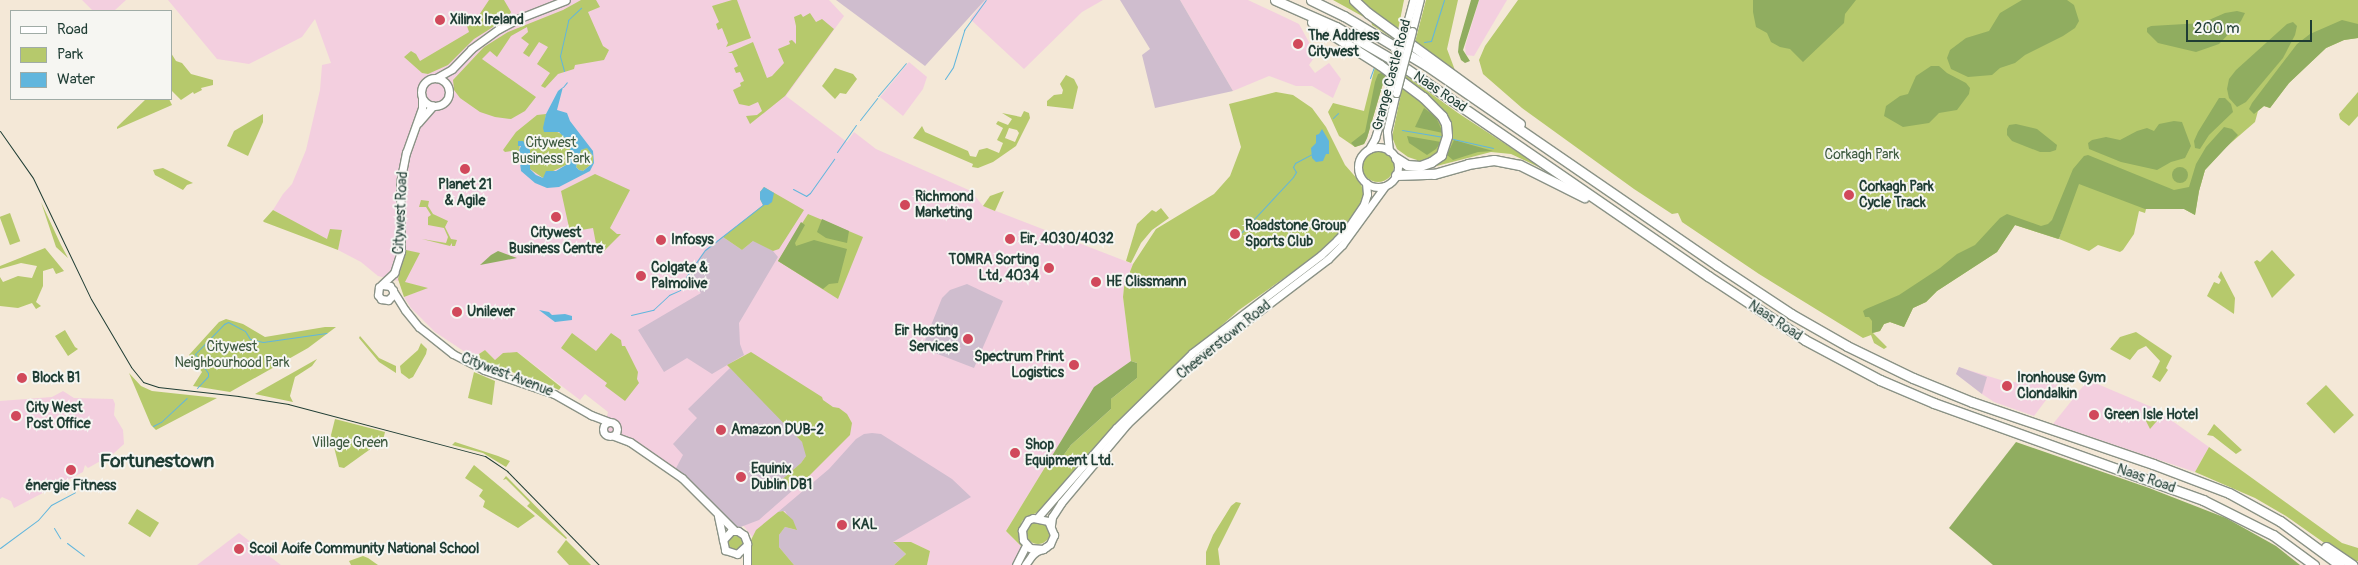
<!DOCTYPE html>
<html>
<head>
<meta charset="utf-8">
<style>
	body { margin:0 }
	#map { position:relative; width:2358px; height:565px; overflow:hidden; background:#f4e8d7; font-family:Pangolin,sans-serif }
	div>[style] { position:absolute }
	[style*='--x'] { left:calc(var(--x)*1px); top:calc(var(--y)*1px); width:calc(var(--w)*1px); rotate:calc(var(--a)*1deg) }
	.built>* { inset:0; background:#f3cfdf }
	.industrial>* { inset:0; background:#cfbdce }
	.green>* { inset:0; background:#b6c96c; transform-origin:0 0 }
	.round { border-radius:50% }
	.forest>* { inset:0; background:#90ad60 }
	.water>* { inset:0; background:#61b6dd }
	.stream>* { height:1px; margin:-0.5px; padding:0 0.5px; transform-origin:0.5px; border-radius:0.5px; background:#61b6dd }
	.roads { filter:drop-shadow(1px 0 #8a9286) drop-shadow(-1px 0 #8a9286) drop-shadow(0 1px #8a9286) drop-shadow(0 -1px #8a9286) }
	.secondary>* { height:7px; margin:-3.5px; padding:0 3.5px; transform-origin:3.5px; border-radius:3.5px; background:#fff }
	.secondary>.ring { margin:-3.5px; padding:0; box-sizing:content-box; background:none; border:7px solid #fff; border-radius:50% }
	.highway>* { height:9px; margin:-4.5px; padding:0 4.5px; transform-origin:4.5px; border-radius:4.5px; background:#fff }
	.tram>* { height:1px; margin:-0.5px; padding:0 0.5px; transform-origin:0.5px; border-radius:0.5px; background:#1f3d34 }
	.bridges { filter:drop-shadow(1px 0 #8a9286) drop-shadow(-1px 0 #8a9286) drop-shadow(0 1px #8a9286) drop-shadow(0 -1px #8a9286) }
	.secondary-bridge>* { height:7px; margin:-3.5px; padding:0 3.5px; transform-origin:3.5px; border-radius:3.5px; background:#fff }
	.dots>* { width:14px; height:14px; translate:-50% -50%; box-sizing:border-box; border:2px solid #f6f6f2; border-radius:50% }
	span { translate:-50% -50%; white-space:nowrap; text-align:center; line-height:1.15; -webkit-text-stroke:4px #f6f6f2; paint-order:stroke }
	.poi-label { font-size:14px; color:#1f3d34; font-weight:700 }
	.left { translate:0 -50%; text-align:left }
	.right { translate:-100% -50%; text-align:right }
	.street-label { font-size:14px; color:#1f3d34 }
	.park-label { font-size:14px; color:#3d593f }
	.district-label { font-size:19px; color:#1f3d34; font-weight:700 }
	.legend { position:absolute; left:10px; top:10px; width:162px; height:90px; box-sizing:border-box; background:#f6f6f2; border:1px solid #a0aca6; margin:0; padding:6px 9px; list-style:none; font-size:15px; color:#1f3d34 }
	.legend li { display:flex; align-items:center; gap:10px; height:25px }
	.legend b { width:25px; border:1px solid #a0aca6 }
	.scale { position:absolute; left:2186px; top:20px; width:126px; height:22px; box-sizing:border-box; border:2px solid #1f3d34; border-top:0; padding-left:6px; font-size:15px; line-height:18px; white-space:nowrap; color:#1f3d34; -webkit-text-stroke:4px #f6f6f2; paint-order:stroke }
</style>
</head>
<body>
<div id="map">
	<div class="built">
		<i style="clip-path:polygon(82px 0,126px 0,114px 11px,93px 11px)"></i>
		<i style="clip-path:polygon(168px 0,829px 0,844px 16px,786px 96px,847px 142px,854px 132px,876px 149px,971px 191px,983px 206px,1133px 264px,1124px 287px,1123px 297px,1131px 361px,1094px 388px,1006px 531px,1023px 548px,1013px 565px,927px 565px,930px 551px,911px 542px,894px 542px,894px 565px,754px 565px,755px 540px,742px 524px,604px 429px,608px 412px,585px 394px,580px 400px,517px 352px,495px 360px,485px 350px,479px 354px,468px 354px,435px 332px,411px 308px,404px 297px,427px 288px,378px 276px,361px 262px,338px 250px,341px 230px,327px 240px,273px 210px,283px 194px,292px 184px,306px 150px,320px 90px,322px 65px,331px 63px,315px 19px,302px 37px,249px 64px,217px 59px)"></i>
		<i style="clip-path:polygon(985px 0,1103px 0,1082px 12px,1024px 69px,970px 19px)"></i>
		<i style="clip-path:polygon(1180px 0,1248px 0,1299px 24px,1316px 55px,1309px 65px,1315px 73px,1329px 63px,1341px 79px,1333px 98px,1312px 86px,1296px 86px,1269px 76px,1233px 91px)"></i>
		<i style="clip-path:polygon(1479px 0,1507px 0,1474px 56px,1466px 55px,1465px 47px)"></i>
		<i style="clip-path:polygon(909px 62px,927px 77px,923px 89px,903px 116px,880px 97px)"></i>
		<i style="clip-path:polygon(1959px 367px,2004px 381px,2024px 383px,2061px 380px,2034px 416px,1994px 402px,1982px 394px,1956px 374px)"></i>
		<i style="clip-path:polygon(2088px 380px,2154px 408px,2209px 447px,2195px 472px,2053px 424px)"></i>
		<i style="clip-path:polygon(63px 391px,74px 398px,113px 399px,115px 404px,114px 415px,123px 430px,124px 444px,113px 454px,88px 468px,85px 465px,83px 472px,14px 508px,11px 501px,2px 497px,0 499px,0 401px,52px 397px)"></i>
		<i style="clip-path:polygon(239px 533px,281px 565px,197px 565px)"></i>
	</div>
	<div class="industrial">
		<i style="clip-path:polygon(836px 0,985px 0,925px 66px)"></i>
		<i style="clip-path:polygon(1120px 0,1180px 0,1233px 91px,1155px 108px,1142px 55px,1150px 49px)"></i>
		<i style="clip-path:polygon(723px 237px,742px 250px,753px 241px,756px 241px,773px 251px,778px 257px,739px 323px,740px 344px,744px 355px,712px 374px,687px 358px,664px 372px,638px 330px,701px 293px,686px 277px,705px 250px)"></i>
		<i style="clip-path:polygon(967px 284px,1003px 301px,974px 368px,922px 348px,942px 298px,950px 290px)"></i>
		<i style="clip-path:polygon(1959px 367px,1987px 377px,1982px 394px,1956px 374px)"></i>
		<i style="clip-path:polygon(730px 368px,770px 407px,802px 442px,806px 450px,806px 456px,801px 463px,779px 483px,793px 490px,759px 520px,738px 528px,729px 526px,675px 470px,683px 455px,673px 444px,697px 418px,688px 409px)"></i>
		<i style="clip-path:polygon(872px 433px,881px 434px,952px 479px,971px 497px,893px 542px,906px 554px,894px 565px,794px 565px,779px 547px,779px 535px,785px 527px,796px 530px,785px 511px,778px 512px,829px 469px,856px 439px,864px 434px)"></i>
	</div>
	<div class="green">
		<i style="clip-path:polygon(489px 0,504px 0,511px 12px,509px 17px,474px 39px,448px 65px,428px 74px,422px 73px,404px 57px,411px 51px,416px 54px,420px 61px,469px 32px,467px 26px,479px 15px)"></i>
		<i style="clip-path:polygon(581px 0,596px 0,600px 7px,588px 12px,603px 46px,609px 50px,604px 60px,575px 65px,574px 69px,558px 74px,545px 88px,541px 86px,550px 73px,537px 64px,548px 47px,539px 42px,529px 57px,523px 53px,529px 44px,521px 38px,528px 32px,527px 27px,511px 36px,497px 57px,490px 51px,482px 59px,536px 97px,525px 111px,511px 119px,495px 117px,480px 112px,460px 98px,454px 90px,453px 80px,484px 47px,508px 32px,563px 10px)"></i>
		<i style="clip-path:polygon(732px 0,737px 0,751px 38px,726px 47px,728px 43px,722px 28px,718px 30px,716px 24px,719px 22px,712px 6px)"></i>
		<i style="clip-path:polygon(1333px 0,1350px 0,1396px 36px,1395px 40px,1372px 25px,1371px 21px)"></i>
		<i style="clip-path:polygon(1358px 0,1404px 0,1398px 30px,1364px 6px)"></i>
		<i style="clip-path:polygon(1426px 0,1458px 0,1447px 49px,1456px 73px,1415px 42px)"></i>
		<i style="clip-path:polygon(1518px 0,2358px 0,2358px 38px,2344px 40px,2326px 48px,2289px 83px,2270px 108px,2264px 106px,2258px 111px,2255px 122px,2225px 148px,2205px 170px,2199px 191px,2195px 215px,2184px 209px,2146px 209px,2145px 213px,2139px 211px,2134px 234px,2123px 250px,2120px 252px,2098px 245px,2089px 251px,2059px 239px,2066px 217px,2058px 239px,2015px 225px,1997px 252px,1937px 291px,1926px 302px,1913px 308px,1904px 327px,1890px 322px,1884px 324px,1880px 331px,1873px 333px,1887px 347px,1884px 349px,1874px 343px,1871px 335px,1863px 338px,1759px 274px,1682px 222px,1678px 213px,1672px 214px,1634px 189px,1522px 108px,1483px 74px,1479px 60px,1485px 46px)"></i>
		<i style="clip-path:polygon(810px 13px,816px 22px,822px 19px,834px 29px,785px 96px,750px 124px,746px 116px,757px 115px,762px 111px,758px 102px,749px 106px,739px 104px,733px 90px,741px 86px,740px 83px,744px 81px,740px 72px,736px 73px,734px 68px,738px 66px,732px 53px,728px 53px,753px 42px,767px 78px,772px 76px,784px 63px,778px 49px,790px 44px,789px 41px,792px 40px,796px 44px,796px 26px,794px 17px,801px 14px,803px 17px)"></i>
		<i style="clip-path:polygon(171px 53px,176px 61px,182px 63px,191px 74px,213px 80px,213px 85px,201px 88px,202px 90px,194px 94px,193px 92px,181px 100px,171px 90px)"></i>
		<i style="clip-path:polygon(1375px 67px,1386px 73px,1367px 138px,1364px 144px,1355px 147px,1339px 136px,1328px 112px,1333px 103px,1364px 111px)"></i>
		<i style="clip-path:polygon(835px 68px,853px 74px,857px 79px,846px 94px,840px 93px,835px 99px,822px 86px)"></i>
		<i style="clip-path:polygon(1066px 75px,1074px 79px,1078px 87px,1073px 109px,1047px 106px,1047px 101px,1054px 95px,1062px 94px,1063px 90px,1060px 84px)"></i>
		<i style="clip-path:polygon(1405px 75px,1458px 113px,1545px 170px,1511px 154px,1491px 152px,1425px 169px,1424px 167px,1447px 150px,1451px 128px,1441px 107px,1404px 78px)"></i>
		<i style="clip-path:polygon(1403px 84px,1416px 94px,1443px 122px,1443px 142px,1437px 153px,1431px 158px,1417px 163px,1417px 160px,1408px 157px,1397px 149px,1392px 137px)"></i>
		<i style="clip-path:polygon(1276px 92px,1293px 95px,1312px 108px,1326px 127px,1345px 165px,1360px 182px,1364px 192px,1363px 199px,1354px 216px,1346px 228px,1321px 252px,1239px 310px,1151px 388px,1041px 510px,1022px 521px,1019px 535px,1023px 548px,1006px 531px,1047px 464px,1055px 467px,1071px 445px,1111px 409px,1111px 399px,1137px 378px,1137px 363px,1131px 361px,1123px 297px,1124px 287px,1133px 264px,1156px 229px,1214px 194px,1230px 176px,1241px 147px,1229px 104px)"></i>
		<i style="clip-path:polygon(2358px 92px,2358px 116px,2349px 126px,2340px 119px,2339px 114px)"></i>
		<i style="clip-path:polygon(146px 99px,169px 99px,172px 105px,117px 129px,117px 127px)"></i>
		<i style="clip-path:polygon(1024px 111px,1029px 113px,1030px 118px,1016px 146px,993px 162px,978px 168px,972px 167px,973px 164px,913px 138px,922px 126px,925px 132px,968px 151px,970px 156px,976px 157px,979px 150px,987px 148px,999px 153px,1005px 138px,1015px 142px,1019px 133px,1017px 130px,1009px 128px,1003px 143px,997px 140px,1003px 128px,996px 124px,998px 121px,1008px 125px,1012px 119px,1002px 113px,1021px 117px)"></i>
		<i style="clip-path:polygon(263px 114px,263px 122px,248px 156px,227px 146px,234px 131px)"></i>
		<i style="clip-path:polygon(546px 114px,544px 132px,555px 131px,564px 135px,569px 142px,572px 151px,566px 165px,551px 172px,543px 178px,530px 169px,527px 145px,520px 145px,519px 151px,522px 157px,520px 161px,512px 151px,505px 152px,503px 150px,516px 132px,537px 115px)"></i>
		<i style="clip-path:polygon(587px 147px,593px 156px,593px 163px,583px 171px,579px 170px,576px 167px,581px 150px)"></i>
		<i class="round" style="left:1362px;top:150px;width:32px;height:32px"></i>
		<i style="clip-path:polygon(163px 168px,193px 183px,187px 185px,183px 190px,155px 175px,153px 170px)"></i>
		<i style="clip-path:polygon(595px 174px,630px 190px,610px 228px,617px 234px,621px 234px,601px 254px,598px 254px,593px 228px,570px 232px,561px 191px)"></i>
		<i style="clip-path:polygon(764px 187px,804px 210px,779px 249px,773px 251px,753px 241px,742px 250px,723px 237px,763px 205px,760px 199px,760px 192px)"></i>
		<i style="clip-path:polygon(1004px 191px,995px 211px,983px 206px,990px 196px)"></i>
		<i style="clip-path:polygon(421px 200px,429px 201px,428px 206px,433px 214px,448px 221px,445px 227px,451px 239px,457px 240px,455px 246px,452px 246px,452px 243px,450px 246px,422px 239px,446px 243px,448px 237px,444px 228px,428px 225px,428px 217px,431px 215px,426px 207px,419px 207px)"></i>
		<i style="clip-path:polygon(41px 202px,61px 245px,68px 258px,56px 247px)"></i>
		<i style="clip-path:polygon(1161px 208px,1169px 218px,1152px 230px,1141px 243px,1131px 263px,1126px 261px,1137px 224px,1152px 210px,1156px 212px)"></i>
		<i style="clip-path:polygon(273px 210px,327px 239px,330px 229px,342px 230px,338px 250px,264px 222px,263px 221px)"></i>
		<i style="left:10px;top:213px;width:30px;height:11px;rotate:70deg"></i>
		<i style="clip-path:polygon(808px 214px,863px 237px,838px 299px,778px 261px)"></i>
		<i style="clip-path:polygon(45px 248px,64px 271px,56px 274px,53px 268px,43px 271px,43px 286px,36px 302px,41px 306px,36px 309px,32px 303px,18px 308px,0 306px,0 277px,3px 282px,18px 276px,32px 278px,37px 266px,21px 263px,0 269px,0 266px)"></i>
		<i style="clip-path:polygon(406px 250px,420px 253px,405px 282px,428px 288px,404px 297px,398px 279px)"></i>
		<i style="clip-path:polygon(2272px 250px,2295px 275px,2272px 298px,2254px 262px,2257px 260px,2260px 262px)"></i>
		<i style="clip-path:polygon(2221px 271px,2235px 298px,2234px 314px,2207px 296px,2214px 282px,2219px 284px,2221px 280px,2218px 277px)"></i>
		<i style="clip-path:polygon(226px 319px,243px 324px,265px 337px,325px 327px,336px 327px,308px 348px,230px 392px,193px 386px,202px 372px,189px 355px,219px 322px)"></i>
		<i style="clip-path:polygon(65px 330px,75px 347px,78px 349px,68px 356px,55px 336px)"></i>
		<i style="clip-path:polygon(2136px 332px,2172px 356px,2166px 368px,2168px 370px,2160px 382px,2152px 377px,2160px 361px,2146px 346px,2138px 350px,2130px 360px,2110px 349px,2120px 337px)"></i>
		<i style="clip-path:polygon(572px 333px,596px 351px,611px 333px,621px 340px,622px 346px,625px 346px,638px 372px,637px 379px,639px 383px,625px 401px,605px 386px,607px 383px,561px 348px)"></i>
		<i style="clip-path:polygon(360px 336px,379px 358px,396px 366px,396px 373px,379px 362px,359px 338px)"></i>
		<i style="clip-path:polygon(421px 343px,427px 349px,426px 354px,413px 377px,409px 379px,401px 373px,400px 366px,418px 350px)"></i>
		<i style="clip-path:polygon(485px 350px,495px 360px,503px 353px,517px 352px,561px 387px,559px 390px,540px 381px,481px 362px,479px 354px)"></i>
		<i style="clip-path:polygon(751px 352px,822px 397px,823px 400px,833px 407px,839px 408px,847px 414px,852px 423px,850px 435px,796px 489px,778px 483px,801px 463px,806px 456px,802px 442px,727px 365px)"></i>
		<i style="clip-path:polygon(317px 359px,312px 366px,295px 377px,290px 396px,293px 402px,255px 394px)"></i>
		<i style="clip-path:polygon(474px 372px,495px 381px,492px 405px,468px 398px)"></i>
		<i style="clip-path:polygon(129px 373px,141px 386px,152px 391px,217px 398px,156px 430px,151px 425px)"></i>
		<i style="left:2326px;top:385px;width:41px;height:27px;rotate:47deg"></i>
		<i style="clip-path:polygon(2153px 408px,2163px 414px,2150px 429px,2145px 419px)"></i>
		<i style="clip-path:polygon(335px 419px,385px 432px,383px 440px,344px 468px,339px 467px,331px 435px)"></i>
		<i style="clip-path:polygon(2214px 424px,2242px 450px,2236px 454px,2213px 436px,2207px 435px)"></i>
		<i style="clip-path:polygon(455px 442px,498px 456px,510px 461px,506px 467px,483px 453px,452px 445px)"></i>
		<i style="clip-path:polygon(2209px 447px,2342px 543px,2358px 548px,2358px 561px,2350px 561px,2286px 516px,2255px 498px,2195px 472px)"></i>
		<i style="clip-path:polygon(474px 465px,535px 516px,518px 528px,483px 507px,485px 501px,479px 496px,483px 490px,465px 478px)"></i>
		<i style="clip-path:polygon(506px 476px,567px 538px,566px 539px,527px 506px,530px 503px,506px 479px,503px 480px)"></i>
		<i style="clip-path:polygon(1236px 502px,1241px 503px,1218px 549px,1220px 565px,1206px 565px,1206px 552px,1213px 535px,1231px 506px)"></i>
		<i style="left:137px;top:509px;width:26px;height:17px;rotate:32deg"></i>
		<i style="clip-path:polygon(783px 511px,793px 520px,797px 530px,785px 527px,779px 535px,779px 547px,794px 565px,750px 565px,750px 542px,756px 530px,778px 512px)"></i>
		<i class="round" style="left:1026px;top:520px;width:24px;height:24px"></i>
		<i class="round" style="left:727px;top:534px;width:16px;height:16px"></i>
		<i style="clip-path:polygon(566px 540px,591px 565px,569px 565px,557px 552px)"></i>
		<i style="clip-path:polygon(893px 542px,911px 542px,930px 551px,927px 565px,894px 565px,906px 554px)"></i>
		<i style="clip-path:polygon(363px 556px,368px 558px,378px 565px,351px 565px,349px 561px)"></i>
	</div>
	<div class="forest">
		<i style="clip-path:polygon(1471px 0,1479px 0,1463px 50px,1470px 61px,1465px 63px,1461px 60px,1458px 52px,1459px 42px)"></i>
		<i style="clip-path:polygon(1753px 0,1856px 0,1845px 14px,1844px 23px,1803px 62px,1790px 49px,1780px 47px,1771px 42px,1767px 33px,1756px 27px,1753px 12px)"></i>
		<i style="clip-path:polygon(2022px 0,2067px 0,2074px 5px,2079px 21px,2075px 28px,2063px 36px,2025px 55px,2015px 63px,2000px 68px,1992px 75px,1968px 77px,1951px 69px,1947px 58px,1950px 50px,1966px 38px,1989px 31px,2000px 13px)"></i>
		<i style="clip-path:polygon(2237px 11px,2245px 13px,2241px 21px,2219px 44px,2196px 52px,2158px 43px,2147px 32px,2147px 28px,2151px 26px,2202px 23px,2225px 13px)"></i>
		<i style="clip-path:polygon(2342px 20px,2358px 24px,2358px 38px,2344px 40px,2326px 48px,2289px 83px,2270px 108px,2264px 106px,2254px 114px,2249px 109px,2252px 103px,2297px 44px,2310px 34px)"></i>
		<i style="clip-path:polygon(2293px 22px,2297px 26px,2295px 35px,2283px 58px,2246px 102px,2237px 107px,2229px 98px,2227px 89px,2229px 79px,2236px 70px,2287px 24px)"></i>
		<i style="clip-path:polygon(1931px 66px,1939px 66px,1947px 73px,1966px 83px,1970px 88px,1969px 94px,1957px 110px,1939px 113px,1929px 123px,1903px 127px,1884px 116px,1886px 106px,1900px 96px,1908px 94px,1916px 76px)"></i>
		<i style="clip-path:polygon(1384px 72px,1386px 73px,1367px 138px,1364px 144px,1355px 147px,1351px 143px,1365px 132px,1375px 82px,1378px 74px)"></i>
		<i style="clip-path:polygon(2219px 98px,2225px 98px,2231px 104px,2233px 112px,2209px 135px,2200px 149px,2195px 148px,2194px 141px,2198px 132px)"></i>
		<i style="clip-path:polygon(1424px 108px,1436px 117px,1443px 133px,1415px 127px)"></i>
		<i style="clip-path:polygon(2174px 121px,2182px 122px,2191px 146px,2185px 158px,2171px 162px,2157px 170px,2121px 162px,2089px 149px,2088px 143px,2092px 140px,2106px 137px,2120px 140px,2137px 131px,2147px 128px,2154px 131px,2159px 124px)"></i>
		<i style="clip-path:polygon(2016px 124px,2037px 129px,2057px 145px,2056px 150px,2050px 152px,2040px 152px,2012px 141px,2007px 135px,2007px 129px,2009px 125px)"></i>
		<i style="clip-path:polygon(2224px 127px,2232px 129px,2238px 135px,2205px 170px,2199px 191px,2195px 215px,2184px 209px,2145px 209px,2079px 184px,2059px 239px,2015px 225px,1997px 252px,1937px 291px,1926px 302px,1913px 308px,1904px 327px,1890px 322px,1884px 324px,1880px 331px,1872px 333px,1872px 321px,1869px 317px,1865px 317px,1863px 311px,1866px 309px,1899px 295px,1940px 268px,1957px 254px,1975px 245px,2000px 218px,2007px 214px,2041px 226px,2048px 224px,2052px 220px,2073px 169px,2084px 156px,2088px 155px,2174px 190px,2189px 187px,2196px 164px,2206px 147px)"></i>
		<i style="clip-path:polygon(1407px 136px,1441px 142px,1436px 149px,1427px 155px,1409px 143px)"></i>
		<i style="clip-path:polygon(1454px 140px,1493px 151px,1478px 152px,1453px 160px,1447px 155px)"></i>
		<i class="round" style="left:2172px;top:167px;width:16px;height:16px"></i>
		<i style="clip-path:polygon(822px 219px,849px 231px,847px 243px,826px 238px,817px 232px)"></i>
		<i style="clip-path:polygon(801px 222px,805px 225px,795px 243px,796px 246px,814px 240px,847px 249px,838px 283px,829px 284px,823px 289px,778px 261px)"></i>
		<i style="clip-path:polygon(498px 251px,517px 258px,480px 265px,491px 255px)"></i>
		<i style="clip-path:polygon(1131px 361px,1137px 363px,1137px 378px,1111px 399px,1111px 409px,1071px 445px,1055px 467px,1047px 464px,1094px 387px)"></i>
		<i style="clip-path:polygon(2016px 442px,2149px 488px,2226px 518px,2276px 546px,2300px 565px,1993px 565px,1949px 528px)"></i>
	</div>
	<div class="water">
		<i style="clip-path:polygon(evenodd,563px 87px,557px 110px,567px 113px,570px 121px,593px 151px,594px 163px,590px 171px,559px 187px,547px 188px,535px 183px,521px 171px,520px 163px,522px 157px,519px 150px,521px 146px,518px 146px,518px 141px,523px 141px,530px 150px,530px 169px,536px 175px,543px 178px,546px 171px,556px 171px,566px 165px,571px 155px,569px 142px,559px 132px,544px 132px,543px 128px,546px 114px,558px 91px,563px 87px,587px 148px,593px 156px,593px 163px,583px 171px,579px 170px,576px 167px,581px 150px,587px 148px)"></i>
		<i style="clip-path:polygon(1322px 129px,1329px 141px,1329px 154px,1326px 154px,1323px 161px,1316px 162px,1312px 158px,1311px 148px,1316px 143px,1316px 135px,1319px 134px)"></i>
		<i style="clip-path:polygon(764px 187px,774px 193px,772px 202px,768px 205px,763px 205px,760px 199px,760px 192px)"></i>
		<i style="clip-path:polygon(539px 310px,549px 312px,552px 315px,565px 314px,572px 316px,572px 320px,555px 322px)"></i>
	</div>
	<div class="stream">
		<i style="--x:1424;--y:42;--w:7;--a:-8"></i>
		<i style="--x:1431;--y:41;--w:43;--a:-72.4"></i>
		<i style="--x:564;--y:71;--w:16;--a:-105"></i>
		<i style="--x:560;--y:56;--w:37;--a:-77"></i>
		<i style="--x:568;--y:20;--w:18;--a:-43"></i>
		<i style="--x:1370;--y:78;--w:12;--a:-70"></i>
		<i style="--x:945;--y:79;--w:14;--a:-56"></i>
		<i style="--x:953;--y:67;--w:39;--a:-73"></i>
		<i style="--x:964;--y:30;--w:37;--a:-54"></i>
		<i style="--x:563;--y:87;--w:6;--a:-51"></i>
		<i style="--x:878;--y:96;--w:43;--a:-49.7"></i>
		<i style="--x:1333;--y:118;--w:7;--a:-45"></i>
		<i style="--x:860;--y:120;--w:28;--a:-52"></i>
		<i style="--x:1402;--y:130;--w:42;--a:9.7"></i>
		<i style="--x:1453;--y:139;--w:41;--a:12.7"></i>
		<i style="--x:837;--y:152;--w:33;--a:-55"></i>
		<i style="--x:793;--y:189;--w:15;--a:28"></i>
		<i style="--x:806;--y:196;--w:5;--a:-37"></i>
		<i style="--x:810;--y:193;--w:42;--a:-54.8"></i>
		<i style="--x:1239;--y:235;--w:79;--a:-47"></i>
		<i style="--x:1293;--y:177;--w:6;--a:-59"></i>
		<i style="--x:1296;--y:172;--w:6;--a:-121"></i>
		<i style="--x:1293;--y:167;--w:4;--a:-63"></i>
		<i style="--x:1295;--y:163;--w:19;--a:-28"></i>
		<i style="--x:480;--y:309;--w:3;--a:-18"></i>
		<i style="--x:631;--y:315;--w:23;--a:-13"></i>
		<i style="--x:653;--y:310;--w:22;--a:-43"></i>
		<i style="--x:669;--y:295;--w:12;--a:-24"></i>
		<i style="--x:680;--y:290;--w:6;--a:-45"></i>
		<i style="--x:684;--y:286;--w:9;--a:-77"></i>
		<i style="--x:686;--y:277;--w:33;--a:-55"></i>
		<i style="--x:705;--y:250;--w:75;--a:-37.9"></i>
		<i style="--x:197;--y:388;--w:16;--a:-47"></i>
		<i style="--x:208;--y:376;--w:3;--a:-90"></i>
		<i style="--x:208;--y:373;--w:23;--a:-124"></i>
		<i style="--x:195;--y:354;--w:42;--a:-46"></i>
		<i style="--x:224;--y:324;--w:4;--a:-27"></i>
		<i style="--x:228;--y:322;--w:19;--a:28"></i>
		<i style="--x:245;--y:331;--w:9;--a:58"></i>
		<i style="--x:250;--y:339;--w:13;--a:13"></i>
		<i style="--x:263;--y:342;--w:64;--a:-8.1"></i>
		<i style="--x:153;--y:426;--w:9;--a:-27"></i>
		<i style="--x:161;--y:422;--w:35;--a:-43"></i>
		<i style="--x:54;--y:528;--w:12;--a:59"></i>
		<i style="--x:67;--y:543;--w:21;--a:37"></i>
		<i style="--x:0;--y:548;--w:47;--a:-36.4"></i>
		<i style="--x:38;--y:520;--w:20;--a:-49"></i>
		<i style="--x:51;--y:505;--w:27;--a:-28"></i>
	</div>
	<div class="roads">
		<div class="secondary">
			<i style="--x:1406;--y:27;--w:28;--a:-75"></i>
			<i style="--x:1412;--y:31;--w:32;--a:-76"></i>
			<i style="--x:436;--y:78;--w:18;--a:-29"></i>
			<i style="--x:452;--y:69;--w:28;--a:-46"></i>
			<i style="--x:471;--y:49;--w:34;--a:-36"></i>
			<i style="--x:499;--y:29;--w:24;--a:-28"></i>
			<i style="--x:520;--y:18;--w:49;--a:-21.4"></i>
			<i class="ring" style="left:421px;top:78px;width:21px;height:21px"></i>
			<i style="--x:418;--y:123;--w:23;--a:-49"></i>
			<i class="ring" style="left:1358px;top:147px;width:33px;height:33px"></i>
			<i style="--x:1369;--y:149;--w:13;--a:-61"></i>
			<i style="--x:1375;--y:138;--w:51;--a:-73"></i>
			<i style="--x:1389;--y:151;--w:20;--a:-96"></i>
			<i style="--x:1387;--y:131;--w:39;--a:-77"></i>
			<i style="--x:382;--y:285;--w:8;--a:7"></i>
			<i style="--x:390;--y:286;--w:28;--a:58"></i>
			<i style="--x:405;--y:310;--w:22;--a:51"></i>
			<i style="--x:419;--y:327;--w:43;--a:38.5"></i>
			<i style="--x:453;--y:354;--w:35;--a:27"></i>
			<i style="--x:484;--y:370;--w:74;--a:18.9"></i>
			<i style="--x:554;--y:394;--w:43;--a:29.6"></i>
			<i style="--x:591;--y:415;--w:19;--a:21"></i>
			<i style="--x:393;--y:290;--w:5;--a:90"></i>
			<i style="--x:393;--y:295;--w:7;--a:135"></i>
			<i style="--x:388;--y:300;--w:7;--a:-172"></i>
			<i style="--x:381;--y:299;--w:5;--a:-127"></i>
			<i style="--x:378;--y:295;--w:8;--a:-83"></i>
			<i style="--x:379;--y:287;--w:21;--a:-43"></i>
			<i style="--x:394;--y:273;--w:23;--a:-72"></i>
			<i style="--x:401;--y:251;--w:68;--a:-90.8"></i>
			<i style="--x:400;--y:183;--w:31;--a:-79"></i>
			<i style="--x:406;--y:153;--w:48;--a:-70.4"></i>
			<i style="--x:422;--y:108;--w:9;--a:-90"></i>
			<i class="ring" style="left:603px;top:422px;width:7px;height:7px"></i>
			<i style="--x:614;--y:436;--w:17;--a:21"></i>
			<i style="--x:630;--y:442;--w:63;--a:34.7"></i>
			<i style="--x:682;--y:478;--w:74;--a:45"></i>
			<i style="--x:718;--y:516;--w:35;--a:78"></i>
			<i style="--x:725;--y:550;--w:13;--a:18"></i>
			<i style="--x:737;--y:554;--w:12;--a:-42"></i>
			<i style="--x:1038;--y:517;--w:118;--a:-48.8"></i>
			<i style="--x:1116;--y:428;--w:107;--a:-44.6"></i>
			<i style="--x:1192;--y:353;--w:162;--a:-37.2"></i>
			<i style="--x:1321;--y:255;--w:22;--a:-43"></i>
			<i style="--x:1337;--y:240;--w:16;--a:-47"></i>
			<i style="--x:1348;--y:228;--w:29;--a:-56"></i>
			<i style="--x:1364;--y:204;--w:10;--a:-73"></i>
			<i style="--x:1367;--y:194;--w:11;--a:-95"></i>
			<i style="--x:1051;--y:525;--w:8;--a:-83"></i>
			<i style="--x:1052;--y:517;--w:17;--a:-57"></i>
			<i style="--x:1061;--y:503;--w:104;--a:-50.1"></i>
			<i style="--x:1128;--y:423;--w:92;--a:-43.2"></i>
			<i style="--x:1195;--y:360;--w:167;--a:-37.2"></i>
			<i style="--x:1328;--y:259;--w:20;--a:-45"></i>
			<i style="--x:1342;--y:245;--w:73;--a:-53.9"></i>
			<i style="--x:723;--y:540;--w:12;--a:-48"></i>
			<i style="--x:731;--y:531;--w:7;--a:0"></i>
			<i style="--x:738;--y:531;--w:7;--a:34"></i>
			<i style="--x:744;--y:535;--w:9;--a:69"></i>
			<i style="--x:747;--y:543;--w:22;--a:90"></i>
			<i style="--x:1016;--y:565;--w:22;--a:-63"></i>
			<i style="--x:1025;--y:565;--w:12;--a:-55"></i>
			<i style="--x:1032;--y:555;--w:6;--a:-39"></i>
			<i style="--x:1037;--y:551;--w:6;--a:-18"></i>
			<i style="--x:1043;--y:549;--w:4;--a:-34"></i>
			<i style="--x:1046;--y:547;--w:5;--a:-37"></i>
			<i style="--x:1050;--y:544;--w:10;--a:-66"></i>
			<i style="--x:1054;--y:535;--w:15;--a:-113"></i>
			<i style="--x:1048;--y:521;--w:15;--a:-169"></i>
			<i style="--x:1033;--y:518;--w:5;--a:158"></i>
			<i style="--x:1028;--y:520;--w:12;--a:121"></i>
			<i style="--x:1022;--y:530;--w:10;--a:84"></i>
			<i style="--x:1023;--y:540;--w:11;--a:49"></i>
			<i style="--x:1030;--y:548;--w:13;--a:4"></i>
		</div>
		<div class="highway">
			<i style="--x:1275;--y:0;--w:67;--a:23.9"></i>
			<i style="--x:1336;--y:27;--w:72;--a:30.1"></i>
			<i style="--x:1398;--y:63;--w:376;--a:34.5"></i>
			<i style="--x:1708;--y:276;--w:116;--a:33.4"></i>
			<i style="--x:1805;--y:340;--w:85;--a:28.1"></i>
			<i style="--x:1880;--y:380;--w:59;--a:23.1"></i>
			<i style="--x:1934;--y:403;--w:286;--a:19.8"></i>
			<i style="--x:2203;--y:500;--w:78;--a:26.6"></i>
			<i style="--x:2273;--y:535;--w:51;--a:36.2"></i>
			<i style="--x:1311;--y:0;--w:37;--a:26"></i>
			<i style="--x:1344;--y:16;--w:96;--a:30.9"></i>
			<i style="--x:1426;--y:65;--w:353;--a:34.5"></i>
			<i style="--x:1717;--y:265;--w:89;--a:33.5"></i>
			<i style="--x:1791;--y:314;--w:64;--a:29.7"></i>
			<i style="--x:1847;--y:346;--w:73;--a:25.9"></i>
			<i style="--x:1913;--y:378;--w:64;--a:22.1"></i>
			<i style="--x:1972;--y:402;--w:191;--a:18.9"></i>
			<i style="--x:2153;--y:464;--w:81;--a:20.9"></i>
			<i style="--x:2229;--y:493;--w:58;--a:28.8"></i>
			<i style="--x:2280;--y:521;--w:74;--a:36.3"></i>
			<i style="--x:1354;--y:0;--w:19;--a:43"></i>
			<i style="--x:1368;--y:13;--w:188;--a:36.1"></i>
			<i style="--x:1312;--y:22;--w:80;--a:32.3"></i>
			<i style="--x:1380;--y:65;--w:54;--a:36.7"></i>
			<i style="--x:1423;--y:97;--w:27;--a:45"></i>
			<i style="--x:1442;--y:116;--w:9;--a:63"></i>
			<i style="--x:1446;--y:124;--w:12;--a:85"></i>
			<i style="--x:1447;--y:136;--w:20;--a:108"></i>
			<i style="--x:1441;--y:155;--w:12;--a:145"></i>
			<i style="--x:1431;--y:162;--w:12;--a:160"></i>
			<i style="--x:1420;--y:166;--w:13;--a:-176"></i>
			<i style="--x:1407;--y:165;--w:13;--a:-148"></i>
			<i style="--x:1396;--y:175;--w:38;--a:-2"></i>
			<i style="--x:1434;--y:174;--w:35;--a:-16"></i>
			<i style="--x:1468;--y:164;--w:26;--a:-9"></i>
			<i style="--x:1494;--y:160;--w:26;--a:11"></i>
			<i style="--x:1520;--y:165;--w:72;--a:26.6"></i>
			<i style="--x:2326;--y:547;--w:32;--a:34"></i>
		</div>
	</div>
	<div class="tram">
		<i style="--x:0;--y:131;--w:57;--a:54.9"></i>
		<i style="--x:33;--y:178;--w:134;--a:64.4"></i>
		<i style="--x:91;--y:299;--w:79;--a:59.5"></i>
		<i style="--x:131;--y:367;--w:19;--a:51"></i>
		<i style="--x:143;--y:382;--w:16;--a:18"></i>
		<i style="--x:158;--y:387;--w:81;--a:6.4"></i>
		<i style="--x:238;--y:396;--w:51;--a:9.1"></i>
		<i style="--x:288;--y:404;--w:204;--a:14.8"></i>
		<i style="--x:485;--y:456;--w:27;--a:34"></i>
		<i style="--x:507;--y:471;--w:132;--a:45.6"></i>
	</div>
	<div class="bridges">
		<div class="secondary-bridge">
			<i style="--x:1390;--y:89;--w:64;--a:-75.5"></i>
			<i style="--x:1396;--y:93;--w:64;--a:-75.5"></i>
		</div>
	</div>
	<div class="dots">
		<i style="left:440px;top:20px;background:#d1495b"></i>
		<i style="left:1298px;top:44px;background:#d1495b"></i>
		<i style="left:465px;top:169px;background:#d1495b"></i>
		<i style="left:1849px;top:195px;background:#d1495b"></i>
		<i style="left:905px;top:205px;background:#d1495b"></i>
		<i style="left:556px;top:217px;background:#d1495b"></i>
		<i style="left:1235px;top:234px;background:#d1495b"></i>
		<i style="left:1010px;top:239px;background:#d1495b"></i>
		<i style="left:661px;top:240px;background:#d1495b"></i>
		<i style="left:1049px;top:268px;background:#d1495b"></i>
		<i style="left:641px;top:276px;background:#d1495b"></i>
		<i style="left:1096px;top:282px;background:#d1495b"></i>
		<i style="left:457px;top:312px;background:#d1495b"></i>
		<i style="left:968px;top:339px;background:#d1495b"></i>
		<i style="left:1074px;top:365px;background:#d1495b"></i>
		<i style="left:22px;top:378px;background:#d1495b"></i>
		<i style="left:2007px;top:386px;background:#d1495b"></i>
		<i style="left:2094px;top:415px;background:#d1495b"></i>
		<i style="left:16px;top:416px;background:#d1495b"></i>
		<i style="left:721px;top:430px;background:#d1495b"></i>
		<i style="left:1015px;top:453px;background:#d1495b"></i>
		<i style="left:71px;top:470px;background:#d1495b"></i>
		<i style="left:741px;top:477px;background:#d1495b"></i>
		<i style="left:842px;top:525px;background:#d1495b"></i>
		<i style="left:239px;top:549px;background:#d1495b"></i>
	</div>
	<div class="poi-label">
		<span class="left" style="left:450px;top:20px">Xilinx Ireland</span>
		<span class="left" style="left:1308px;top:44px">The Address<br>Citywest</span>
		<span style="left:465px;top:193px">Planet 21<br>&amp; Agile</span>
		<span class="left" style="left:1859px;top:195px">Corkagh Park<br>Cycle Track</span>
		<span class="left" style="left:915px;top:205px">Richmond<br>Marketing</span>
		<span class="left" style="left:1245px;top:234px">Roadstone Group<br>Sports Club</span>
		<span style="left:556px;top:241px">Citywest<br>Business Centre</span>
		<span class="left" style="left:1020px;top:239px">Eir, 4030/4032</span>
		<span class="left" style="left:671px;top:240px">Infosys</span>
		<span class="right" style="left:1039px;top:268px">TOMRA Sorting<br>Ltd, 4034</span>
		<span class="left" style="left:651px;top:276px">Colgate &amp;<br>Palmolive</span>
		<span class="left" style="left:1106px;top:282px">HE Clissmann</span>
		<span class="left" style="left:467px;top:312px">Unilever</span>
		<span class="right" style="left:958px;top:339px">Eir Hosting<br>Services</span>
		<span class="right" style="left:1064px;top:365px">Spectrum Print<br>Logistics</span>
		<span class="left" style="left:32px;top:378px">Block B1</span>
		<span class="left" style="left:2017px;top:386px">Ironhouse Gym<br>Clondalkin</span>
		<span class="left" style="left:26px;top:416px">City West<br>Post Office</span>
		<span class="left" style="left:2104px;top:415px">Green Isle Hotel</span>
		<span class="left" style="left:731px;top:430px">Amazon DUB-2</span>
		<span class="left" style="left:1025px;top:453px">Shop<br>Equipment Ltd.</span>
		<span class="left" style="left:751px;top:477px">Equinix<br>Dublin DB1</span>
		<span style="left:71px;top:486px">énergie Fitness</span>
		<span class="left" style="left:852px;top:525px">KAL</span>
		<span class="left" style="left:249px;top:549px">Scoil Aoife Community National School</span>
	</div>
	<div class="street-label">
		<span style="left:1392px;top:75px;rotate:-75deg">Grange Castle Road</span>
		<span style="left:1440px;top:92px;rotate:34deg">Naas Road</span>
		<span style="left:401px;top:213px;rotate:-87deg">Citywest Road</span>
		<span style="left:1775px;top:321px;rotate:33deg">Naas Road</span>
		<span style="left:1224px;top:340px;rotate:-39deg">Cheeverstown Road</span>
		<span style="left:507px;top:375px;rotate:21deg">Citywest Avenue</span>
		<span style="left:2146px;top:479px;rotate:19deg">Naas Road</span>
	</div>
	<div class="park-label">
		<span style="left:551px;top:151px">Citywest<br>Business Park</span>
		<span style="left:1862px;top:155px">Corkagh Park</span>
		<span style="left:232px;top:355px">Citywest<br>Neighbourhood Park</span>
		<span style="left:350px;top:443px">Village Green</span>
	</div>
	<div class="district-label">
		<span style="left:157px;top:462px">Fortunestown</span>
	</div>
	<ul class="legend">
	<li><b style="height:6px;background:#fff"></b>Road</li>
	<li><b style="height:14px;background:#b6c96c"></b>Park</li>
	<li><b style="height:14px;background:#61b6dd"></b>Water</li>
	</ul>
	<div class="scale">200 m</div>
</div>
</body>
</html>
